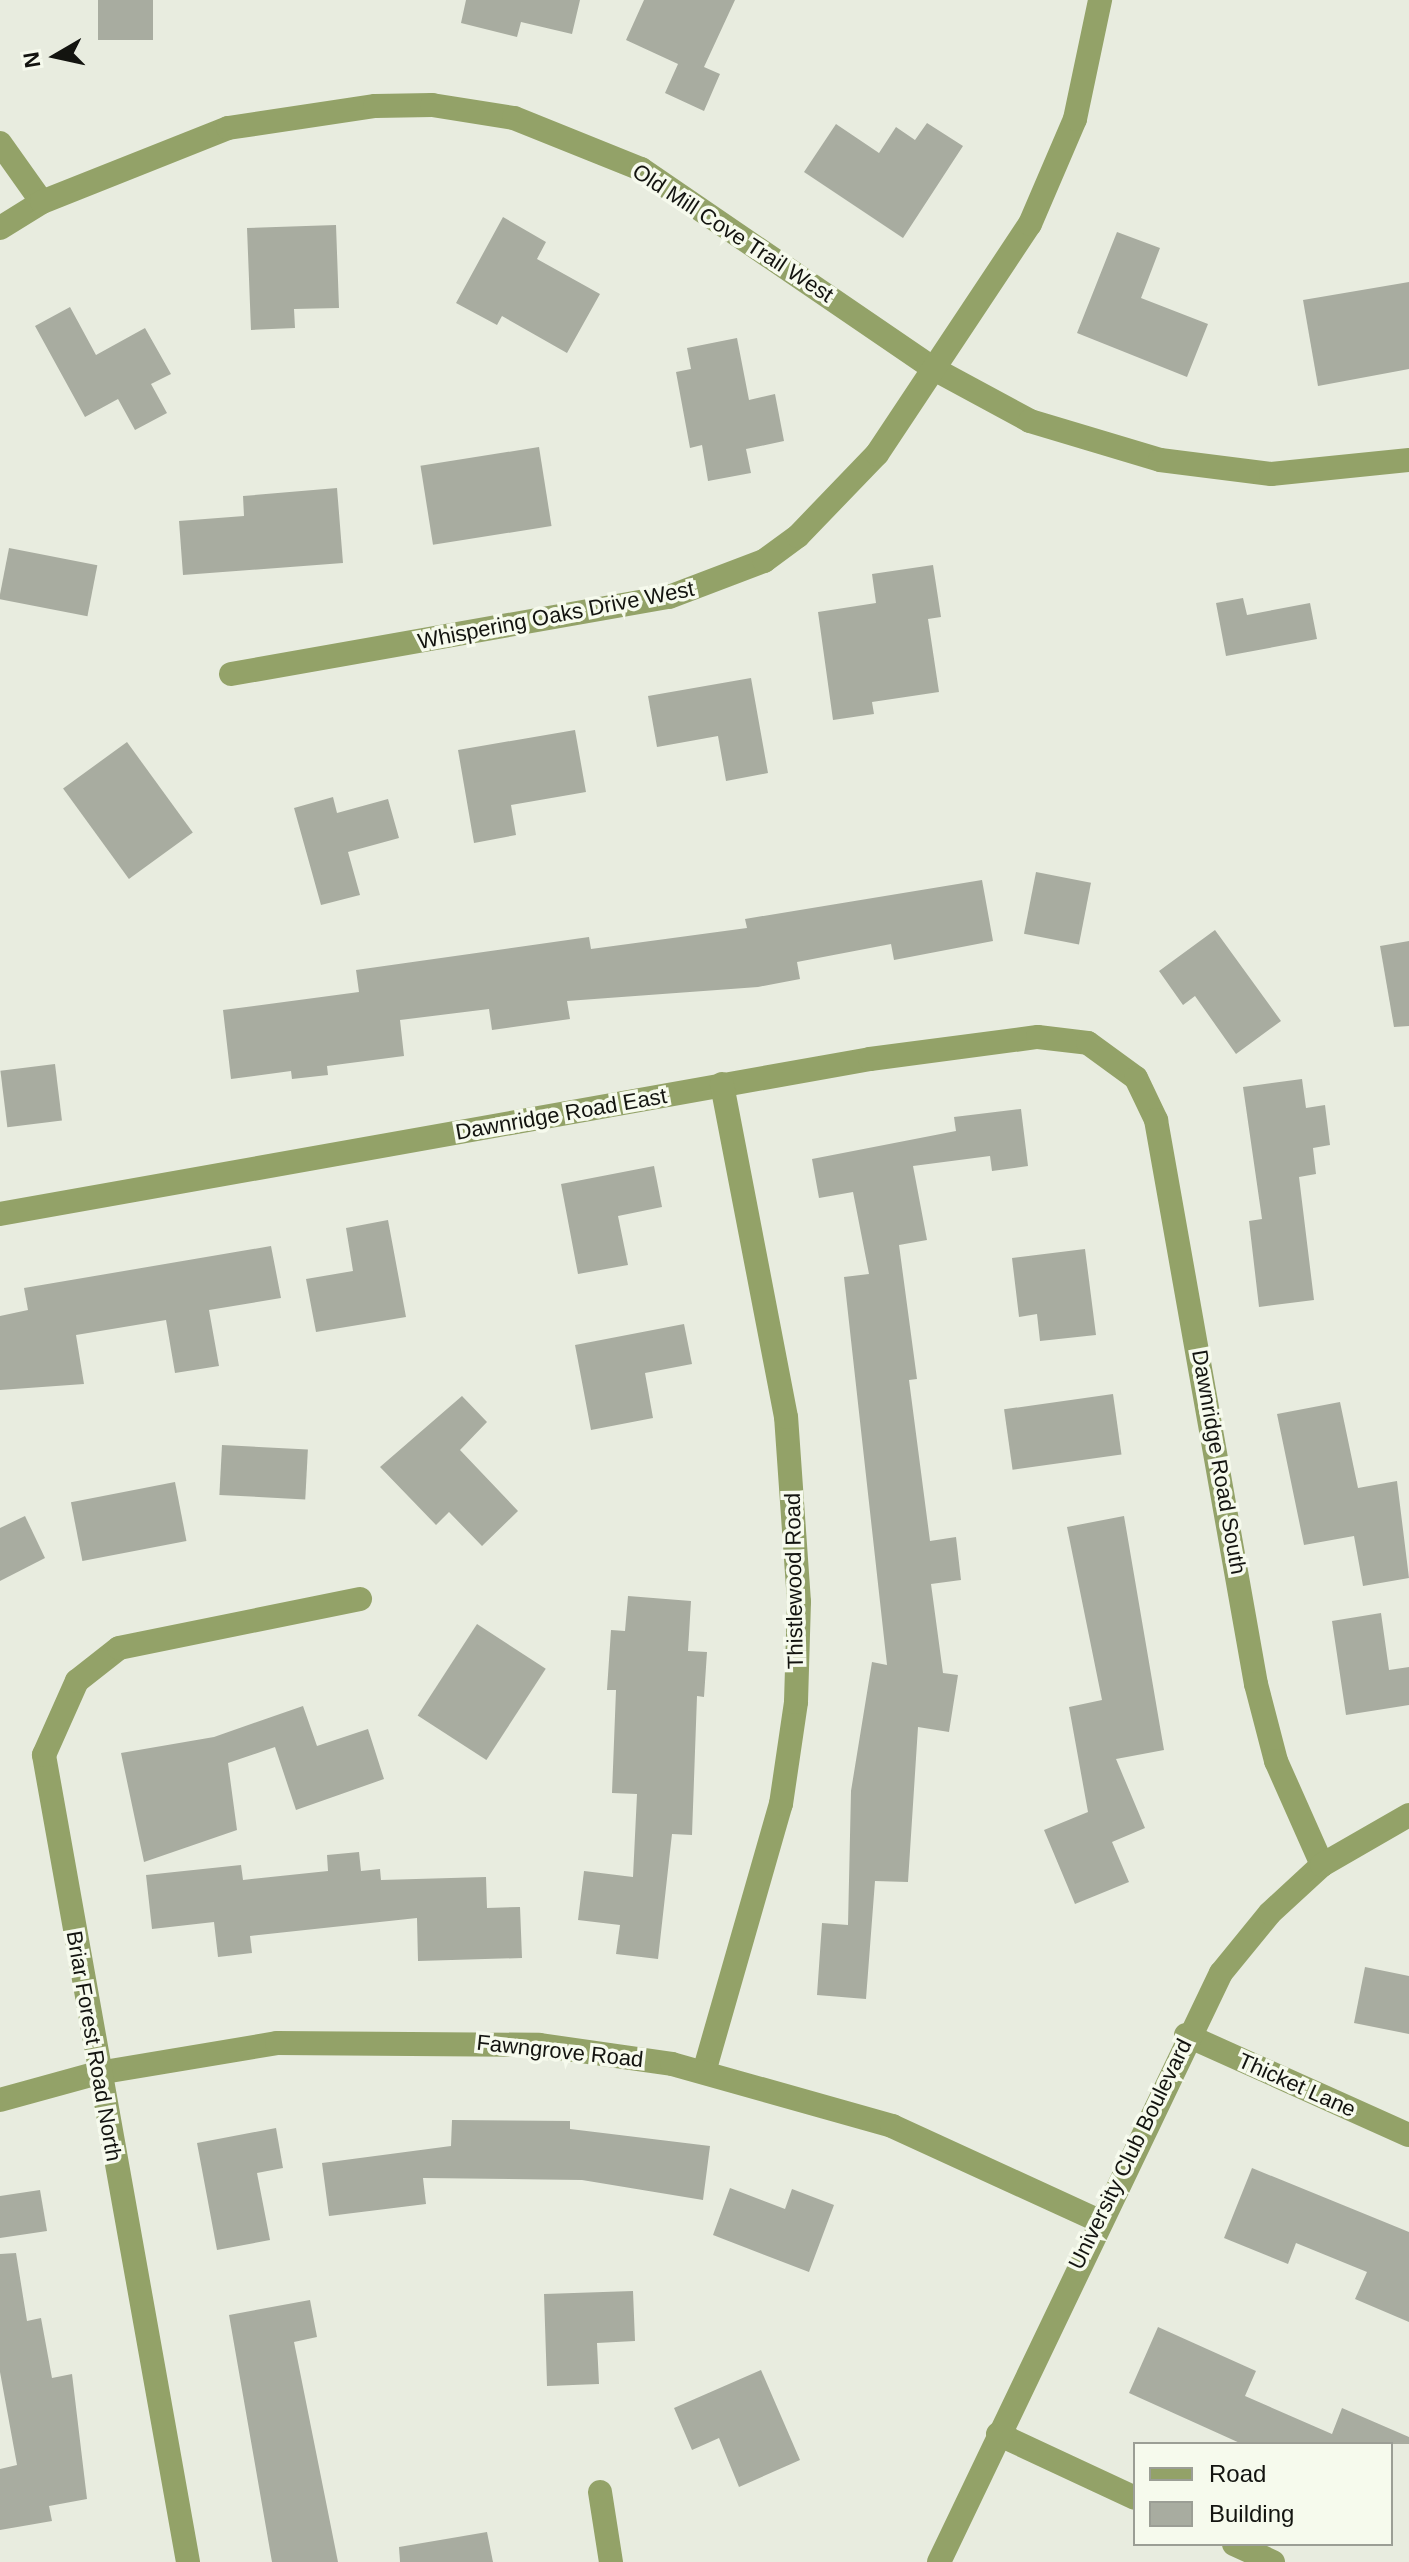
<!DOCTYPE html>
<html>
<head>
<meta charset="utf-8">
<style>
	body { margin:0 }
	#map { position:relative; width:1409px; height:2562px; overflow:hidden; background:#e8ecdf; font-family:Helvetica,sans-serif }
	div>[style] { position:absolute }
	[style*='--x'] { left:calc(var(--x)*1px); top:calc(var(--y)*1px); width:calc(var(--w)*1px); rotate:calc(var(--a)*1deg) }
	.building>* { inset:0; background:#a8aca0; transform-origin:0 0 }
	.minor>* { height:24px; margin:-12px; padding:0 12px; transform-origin:12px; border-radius:12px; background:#93a268 }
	span { translate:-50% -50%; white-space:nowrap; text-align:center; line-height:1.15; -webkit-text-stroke:7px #f6faed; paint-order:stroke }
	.street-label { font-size:22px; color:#131410 }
	.legend { position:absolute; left:1133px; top:2442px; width:260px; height:104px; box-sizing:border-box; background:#f6faed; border:2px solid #9b9e95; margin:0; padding:10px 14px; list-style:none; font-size:24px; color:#131410 }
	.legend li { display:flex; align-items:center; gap:16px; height:40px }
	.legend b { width:40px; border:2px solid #9b9e95 }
	.north { position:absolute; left:16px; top:16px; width:80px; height:80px; -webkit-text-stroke:6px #f6faed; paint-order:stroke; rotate:261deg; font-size:22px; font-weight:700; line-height:32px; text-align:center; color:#131410 }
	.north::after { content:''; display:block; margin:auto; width:28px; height:36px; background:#131410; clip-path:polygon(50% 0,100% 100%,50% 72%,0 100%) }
</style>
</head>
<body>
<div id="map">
	<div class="building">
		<i style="left:98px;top:0;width:55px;height:40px"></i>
		<i style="clip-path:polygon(466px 0,580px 0,572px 34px,521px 22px,517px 37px,461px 23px)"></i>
		<i style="clip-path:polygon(644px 0,735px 0,704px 67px,720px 74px,704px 111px,665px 93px,678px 64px,626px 40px)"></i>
		<i style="clip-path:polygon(927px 123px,963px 146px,903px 238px,804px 172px,836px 124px,879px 153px,896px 127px,915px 140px)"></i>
		<i style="clip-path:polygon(503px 217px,546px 242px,537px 259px,600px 294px,567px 353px,502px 316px,497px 325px,456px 303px)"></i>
		<i style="clip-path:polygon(336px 225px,339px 308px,294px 309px,295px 328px,251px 330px,247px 228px)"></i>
		<i style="clip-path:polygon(1117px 232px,1160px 248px,1141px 298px,1208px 324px,1187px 377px,1077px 333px)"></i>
		<i style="clip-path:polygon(1409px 282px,1409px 369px,1318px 386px,1303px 300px)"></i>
		<i style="clip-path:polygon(70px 307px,96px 355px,145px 328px,171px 374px,151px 384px,167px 413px,135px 430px,118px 399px,85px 417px,35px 326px)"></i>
		<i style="clip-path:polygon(737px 338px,749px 400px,775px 394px,784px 441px,746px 449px,751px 473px,708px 481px,702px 445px,690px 448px,676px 372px,691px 369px,687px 348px)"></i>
		<i style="left:539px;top:447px;width:80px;height:120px;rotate:81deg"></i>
		<i style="clip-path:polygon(337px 488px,343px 563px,183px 575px,179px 521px,244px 516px,243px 496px)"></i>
		<i style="left:9px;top:548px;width:90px;height:52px;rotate:11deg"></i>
		<i style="clip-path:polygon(933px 565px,941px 617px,928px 619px,939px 692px,872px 702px,874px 714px,833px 720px,818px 612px,876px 603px,872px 574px)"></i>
		<i style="clip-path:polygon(1243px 598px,1247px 615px,1310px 603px,1317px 639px,1226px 656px,1216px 603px)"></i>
		<i style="clip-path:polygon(751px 678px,768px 773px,726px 781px,718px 736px,657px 747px,648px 696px)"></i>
		<i style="clip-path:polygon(575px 730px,586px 792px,511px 805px,516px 835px,474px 843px,458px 750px)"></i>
		<i style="left:127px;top:742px;width:112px;height:79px;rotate:54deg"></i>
		<i style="clip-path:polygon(333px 797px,337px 813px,388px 799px,399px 838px,348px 852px,360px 895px,321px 905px,294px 808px)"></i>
		<i style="left:1036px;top:872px;width:56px;height:63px;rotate:11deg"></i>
		<i style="clip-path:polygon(982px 880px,993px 941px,894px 960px,891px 944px,797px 962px,800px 979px,758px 987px,567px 1001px,570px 1019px,492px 1030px,489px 1009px,400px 1020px,404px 1056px,327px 1066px,328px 1075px,292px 1079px,291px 1071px,231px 1079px,223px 1010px,359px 992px,356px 970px,589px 937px,591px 949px,747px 928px,745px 919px)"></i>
		<i style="clip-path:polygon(1215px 930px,1281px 1021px,1236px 1054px,1195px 996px,1183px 1005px,1159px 971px)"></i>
		<i style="clip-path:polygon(1409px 941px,1409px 1026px,1394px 1027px,1380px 946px)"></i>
		<i style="left:55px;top:1064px;width:57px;height:55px;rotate:83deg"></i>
		<i style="clip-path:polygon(1302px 1079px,1306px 1108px,1325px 1105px,1330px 1145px,1313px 1148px,1316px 1174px,1299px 1177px,1314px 1300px,1259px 1307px,1249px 1221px,1262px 1219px,1243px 1087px)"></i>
		<i style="clip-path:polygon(1021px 1109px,1028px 1166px,992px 1171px,990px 1156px,913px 1166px,927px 1240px,899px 1245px,917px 1379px,909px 1380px,930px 1541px,956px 1537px,961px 1580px,931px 1584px,943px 1673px,958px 1675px,949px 1732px,918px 1727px,908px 1882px,875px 1881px,866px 1999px,817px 1995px,822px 1923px,848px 1925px,851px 1791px,872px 1662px,887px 1665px,844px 1277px,869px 1274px,853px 1192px,819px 1198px,812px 1159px,956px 1131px,954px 1117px)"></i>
		<i style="clip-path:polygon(654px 1166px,662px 1207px,618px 1216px,628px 1265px,578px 1274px,561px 1184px)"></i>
		<i style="clip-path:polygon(388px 1220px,406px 1317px,316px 1332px,306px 1279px,353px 1271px,346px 1228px)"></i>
		<i style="clip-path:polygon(271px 1246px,281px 1298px,209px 1310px,219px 1366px,175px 1373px,166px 1320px,76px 1335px,84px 1384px,0 1390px,0 1316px,28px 1310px,24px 1288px)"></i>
		<i style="clip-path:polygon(1085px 1249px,1096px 1335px,1040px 1341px,1037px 1314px,1019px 1317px,1012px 1258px)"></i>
		<i style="clip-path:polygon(684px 1324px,692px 1364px,645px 1373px,653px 1418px,591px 1430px,575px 1345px)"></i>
		<i style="left:1113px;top:1394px;width:61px;height:110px;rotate:82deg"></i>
		<i style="clip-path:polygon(462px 1396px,487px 1422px,460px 1450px,518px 1511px,482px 1546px,449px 1512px,436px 1525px,380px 1467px)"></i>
		<i style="clip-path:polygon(1340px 1402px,1358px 1488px,1397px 1481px,1409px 1578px,1363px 1586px,1354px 1536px,1304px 1545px,1277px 1414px)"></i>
		<i style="left:222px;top:1445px;width:86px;height:50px;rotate:3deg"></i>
		<i style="left:175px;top:1482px;width:60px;height:106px;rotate:79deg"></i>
		<i style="clip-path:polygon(25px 1516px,45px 1558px,0 1581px,0 1528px)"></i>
		<i style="clip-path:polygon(1124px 1516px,1164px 1750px,1116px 1759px,1145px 1828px,1112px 1842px,1129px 1882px,1075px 1904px,1044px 1830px,1088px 1812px,1069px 1707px,1102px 1700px,1067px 1527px)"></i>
		<i style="clip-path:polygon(628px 1596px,691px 1601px,688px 1651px,707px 1652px,704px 1697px,697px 1696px,692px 1835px,672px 1834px,658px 1959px,616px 1954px,620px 1925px,578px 1920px,584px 1871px,633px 1877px,637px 1794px,612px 1793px,616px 1690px,607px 1690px,611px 1630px,625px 1631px)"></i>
		<i style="clip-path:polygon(1381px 1613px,1389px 1670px,1409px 1667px,1409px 1705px,1346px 1715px,1332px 1621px)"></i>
		<i style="left:477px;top:1624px;width:82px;height:109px;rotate:33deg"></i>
		<i style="clip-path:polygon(303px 1706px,317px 1746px,368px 1729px,384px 1779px,296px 1810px,275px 1747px,228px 1763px,237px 1830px,144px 1862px,121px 1753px,214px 1737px)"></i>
		<i style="clip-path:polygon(359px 1852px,361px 1871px,380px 1869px,381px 1880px,486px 1877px,487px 1908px,520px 1907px,522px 1958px,418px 1961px,417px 1918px,250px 1936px,252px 1953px,218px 1957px,214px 1922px,152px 1929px,146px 1875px,241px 1865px,243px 1880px,328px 1871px,327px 1855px)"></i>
		<i style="clip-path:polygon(1365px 1967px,1409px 1976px,1409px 2034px,1354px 2023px)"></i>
		<i style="clip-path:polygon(452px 2120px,570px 2121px,570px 2129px,710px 2146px,703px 2200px,582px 2180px,423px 2178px,426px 2204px,329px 2216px,322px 2163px,451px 2146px)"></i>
		<i style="clip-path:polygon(276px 2128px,283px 2168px,257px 2173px,270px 2240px,217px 2250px,197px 2143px)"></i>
		<i style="clip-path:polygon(1252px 2168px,1409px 2232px,1409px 2322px,1355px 2299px,1367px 2272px,1296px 2243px,1288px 2264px,1224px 2238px)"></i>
		<i style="clip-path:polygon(730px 2188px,785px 2209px,792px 2189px,834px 2205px,809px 2272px,713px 2235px)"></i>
		<i style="clip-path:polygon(40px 2190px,47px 2231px,0 2238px,0 2196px)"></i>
		<i style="clip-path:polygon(16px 2253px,27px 2321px,41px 2318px,52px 2378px,72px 2374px,87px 2499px,49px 2506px,52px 2521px,0 2530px,0 2469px,17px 2465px,0 2372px,0 2254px)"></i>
		<i style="clip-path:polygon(633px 2291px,635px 2341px,597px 2343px,599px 2384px,547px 2386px,544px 2294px)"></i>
		<i style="clip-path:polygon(310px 2300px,317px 2337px,294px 2342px,338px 2562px,272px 2562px,229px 2315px)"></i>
		<i style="clip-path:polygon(1158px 2327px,1256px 2371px,1245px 2396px,1332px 2434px,1342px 2408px,1409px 2437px,1409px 2444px,1242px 2444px,1129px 2393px)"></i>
		<i style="clip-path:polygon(761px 2370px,800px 2460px,739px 2487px,719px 2438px,692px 2450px,674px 2408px)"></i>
		<i style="clip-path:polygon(487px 2532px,493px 2562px,400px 2562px,399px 2547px)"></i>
	</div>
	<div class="minor">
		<i style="--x:0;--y:143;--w:72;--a:54.6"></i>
		<i style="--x:0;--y:228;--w:49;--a:-31.8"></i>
		<i style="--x:42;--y:202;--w:200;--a:-21.7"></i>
		<i style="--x:228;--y:128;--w:149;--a:-8.5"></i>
		<i style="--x:375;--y:106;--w:57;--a:-1"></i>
		<i style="--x:432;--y:105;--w:83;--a:9"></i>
		<i style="--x:514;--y:118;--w:137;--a:21.9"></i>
		<i style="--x:641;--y:169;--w:355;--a:34.3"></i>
		<i style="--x:934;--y:369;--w:109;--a:28.4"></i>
		<i style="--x:1030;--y:421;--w:136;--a:16.7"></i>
		<i style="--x:1160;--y:460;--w:112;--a:7.2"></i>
		<i style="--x:1271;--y:474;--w:139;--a:-5.8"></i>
		<i style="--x:231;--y:674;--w:445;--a:-10"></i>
		<i style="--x:669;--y:597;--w:102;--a:-20.8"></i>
		<i style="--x:764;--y:561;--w:42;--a:-36.3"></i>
		<i style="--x:798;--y:536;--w:114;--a:-46.1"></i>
		<i style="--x:877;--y:454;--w:276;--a:-56.4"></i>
		<i style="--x:1030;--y:224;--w:114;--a:-66.8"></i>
		<i style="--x:1075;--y:119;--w:122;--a:-78.1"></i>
		<i style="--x:0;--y:1214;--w:884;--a:-10.1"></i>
		<i style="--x:870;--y:1059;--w:169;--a:-7.5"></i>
		<i style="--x:1038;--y:1037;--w:50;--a:6.8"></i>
		<i style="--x:1088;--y:1043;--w:59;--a:36.1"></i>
		<i style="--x:1136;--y:1078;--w:47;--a:64.5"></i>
		<i style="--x:1156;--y:1120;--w:573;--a:79.95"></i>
		<i style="--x:1256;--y:1684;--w:80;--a:75.4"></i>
		<i style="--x:1276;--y:1761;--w:114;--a:66.1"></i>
		<i style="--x:1186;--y:2035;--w:244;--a:24.2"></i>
		<i style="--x:704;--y:2072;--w:279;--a:-74"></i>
		<i style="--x:781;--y:1804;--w:103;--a:-81.6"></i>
		<i style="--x:796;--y:1702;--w:100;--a:-88.3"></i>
		<i style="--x:799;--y:1602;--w:185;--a:-94"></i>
		<i style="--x:786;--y:1417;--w:339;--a:-100.9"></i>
		<i style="--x:0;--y:2100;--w:102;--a:-15.4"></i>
		<i style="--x:98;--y:2073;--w:181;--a:-9.5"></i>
		<i style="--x:277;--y:2043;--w:262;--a:0.4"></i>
		<i style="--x:539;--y:2045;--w:134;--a:8.1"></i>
		<i style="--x:672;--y:2064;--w:229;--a:15.7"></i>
		<i style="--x:892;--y:2126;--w:226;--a:24.6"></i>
		<i style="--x:998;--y:2434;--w:151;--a:25"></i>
		<i style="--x:600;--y:2492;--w:71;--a:81.1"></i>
		<i style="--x:1234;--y:2544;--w:43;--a:24.8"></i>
		<i style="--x:188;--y:2562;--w:820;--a:-100.12"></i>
		<i style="--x:44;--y:1755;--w:81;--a:-66"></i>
		<i style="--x:77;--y:1681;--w:53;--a:-38.2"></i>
		<i style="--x:119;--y:1648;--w:246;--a:-11.5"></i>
		<i style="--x:939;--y:2562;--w:653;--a:-64.42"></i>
		<i style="--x:1221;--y:1973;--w:77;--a:-50.8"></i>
		<i style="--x:1270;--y:1913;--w:71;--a:-42.7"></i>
		<i style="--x:1322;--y:1865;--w:100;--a:-29.9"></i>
	</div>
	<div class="street-label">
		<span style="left:733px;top:233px;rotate:33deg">Old Mill Cove Trail West</span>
		<span style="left:556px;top:615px;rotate:-11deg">Whispering Oaks Drive West</span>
		<span style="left:561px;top:1114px;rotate:-10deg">Dawnridge Road East</span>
		<span style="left:1219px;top:1462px;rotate:80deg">Dawnridge Road South</span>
		<span style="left:794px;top:1581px;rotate:-91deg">Thistlewood Road</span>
		<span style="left:94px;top:2046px;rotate:80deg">Briar Forest Road North</span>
		<span style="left:560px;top:2051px;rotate:6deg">Fawngrove Road</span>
		<span style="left:1297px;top:2085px;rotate:24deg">Thicket Lane</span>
		<span style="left:1130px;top:2154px;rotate:-64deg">University Club Boulevard</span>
	</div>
	<ul class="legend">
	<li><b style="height:10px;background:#93a268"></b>Road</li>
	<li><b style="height:22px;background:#a8aca0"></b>Building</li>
	</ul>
	<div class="north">N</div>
</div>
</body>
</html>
